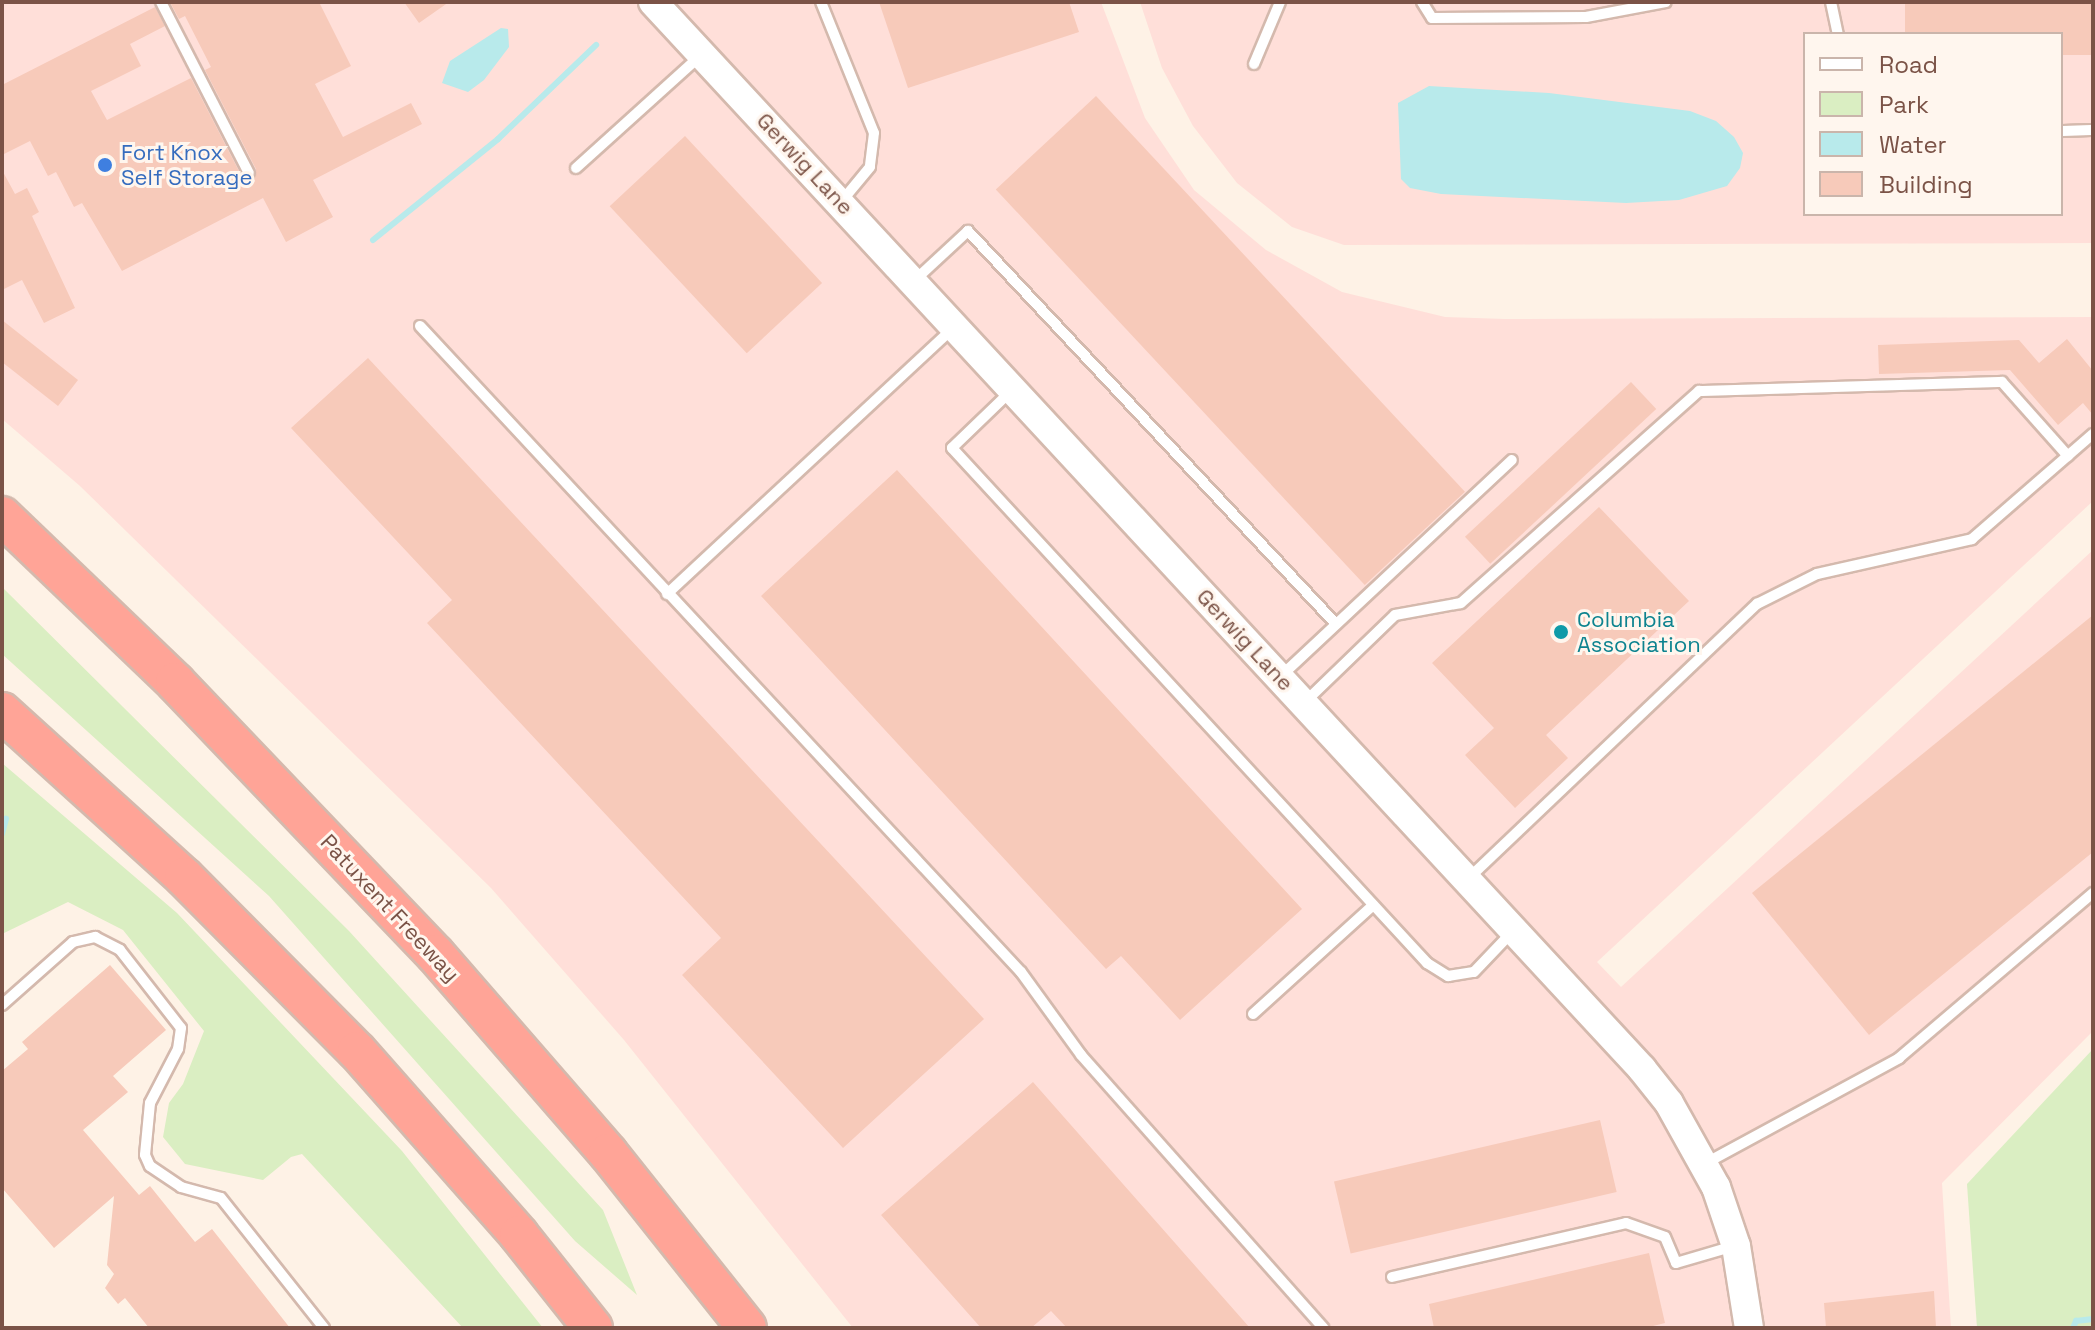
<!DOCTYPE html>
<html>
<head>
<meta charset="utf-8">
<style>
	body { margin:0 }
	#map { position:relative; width:2095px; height:1330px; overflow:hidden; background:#fef2e6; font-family:"Space Grotesk",sans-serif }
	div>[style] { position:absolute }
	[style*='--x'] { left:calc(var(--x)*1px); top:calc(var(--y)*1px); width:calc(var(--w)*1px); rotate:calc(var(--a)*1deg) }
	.commercial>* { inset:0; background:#ffdfd9 }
	.green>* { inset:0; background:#daeec2 }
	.water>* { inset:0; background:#b8eaeb }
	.stream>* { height:6px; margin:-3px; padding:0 3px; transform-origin:3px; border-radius:3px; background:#b8eaeb }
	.building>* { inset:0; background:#f7caba; transform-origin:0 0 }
	.roads { filter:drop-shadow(2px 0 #d4b9ad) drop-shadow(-2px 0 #d4b9ad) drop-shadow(0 2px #d4b9ad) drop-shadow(0 -2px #d4b9ad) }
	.lane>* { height:10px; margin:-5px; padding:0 5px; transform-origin:5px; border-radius:5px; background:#fff }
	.secondary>* { height:28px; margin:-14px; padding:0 14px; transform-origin:14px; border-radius:14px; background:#fff }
	.highway>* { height:38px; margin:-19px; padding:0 19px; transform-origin:19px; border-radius:19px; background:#ffa497 }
	.dots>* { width:22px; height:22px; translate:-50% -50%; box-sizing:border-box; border:4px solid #fff6ee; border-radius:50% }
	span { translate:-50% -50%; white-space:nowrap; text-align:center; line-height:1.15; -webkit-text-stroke:6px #fff6ee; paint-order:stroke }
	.shop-label { font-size:22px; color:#366cbe }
	.left { translate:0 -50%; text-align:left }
	.street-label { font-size:22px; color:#7b5347 }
	.culture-label { font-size:22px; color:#0d838f }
	.frame { position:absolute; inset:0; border:4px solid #7b5347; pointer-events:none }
	.legend { position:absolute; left:1803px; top:32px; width:260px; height:184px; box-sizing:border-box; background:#fff6ee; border:2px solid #cab5ab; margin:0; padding:10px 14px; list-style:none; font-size:24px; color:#7b5347 }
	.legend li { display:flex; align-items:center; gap:16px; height:40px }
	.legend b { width:40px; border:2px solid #cab5ab }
</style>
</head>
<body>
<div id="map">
	<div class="commercial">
		<i style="clip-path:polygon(2px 2px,1101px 2px,1145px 118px,1194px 190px,1266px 250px,1342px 292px,1445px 317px,1505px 319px,2093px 317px,2093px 501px,1597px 962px,1621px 987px,2093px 550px,2093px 1031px,1942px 1183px,1951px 1328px,853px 1328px,624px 1040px,491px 888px,80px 486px,2px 419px)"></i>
		<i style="clip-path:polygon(evenodd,1140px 2px,2093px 2px,2093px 243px,1344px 245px,1292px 227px,1237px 183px,1193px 126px,1162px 68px,1140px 2px,1805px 34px,2061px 34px,2061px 214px,1805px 214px,1805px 34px)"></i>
	</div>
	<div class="green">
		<i style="clip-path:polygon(2px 587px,349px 931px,603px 1210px,637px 1295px,575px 1241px,269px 896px,2px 654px)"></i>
		<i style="clip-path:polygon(2px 763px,177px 913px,402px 1151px,543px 1328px,463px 1328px,302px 1154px,291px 1157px,263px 1180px,185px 1164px,163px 1137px,169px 1103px,183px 1084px,204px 1031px,123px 930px,68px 902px,2px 934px)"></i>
		<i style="clip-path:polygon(2093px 1049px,2093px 1328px,1977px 1328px,1967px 1184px)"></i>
	</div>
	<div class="water">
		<i style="clip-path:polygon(501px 28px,508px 29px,509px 47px,484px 80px,468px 92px,442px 83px,450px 61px)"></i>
		<i style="clip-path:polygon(1429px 86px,1549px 93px,1690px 111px,1716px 121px,1734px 137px,1743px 153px,1740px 168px,1727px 186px,1679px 200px,1626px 203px,1441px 194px,1410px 188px,1401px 179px,1398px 103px)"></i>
	</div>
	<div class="stream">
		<i style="--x:373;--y:240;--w:161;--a:-38.9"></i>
		<i style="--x:498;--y:139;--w:136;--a:-43.8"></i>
		<i style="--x:2;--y:834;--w:16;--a:-75"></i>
		<i style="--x:2073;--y:1328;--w:8;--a:-67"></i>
		<i style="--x:2076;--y:1321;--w:17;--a:-7"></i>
	</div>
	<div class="building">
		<i style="clip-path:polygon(170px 2px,319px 2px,351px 66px,315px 84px,343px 137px,411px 103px,422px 124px,313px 180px,333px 217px,286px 242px,263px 198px,122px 271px,82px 203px,74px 207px,56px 172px,48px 176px,30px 141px,2px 155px,2px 85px,155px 7px,165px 26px,130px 44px,141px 66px,91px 91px,107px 120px,191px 78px,242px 177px,252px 180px,256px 169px,205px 70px,211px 67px,185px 16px,179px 19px)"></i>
		<i style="clip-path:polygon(404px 2px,449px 2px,419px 23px)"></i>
		<i style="clip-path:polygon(879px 2px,1069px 2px,1079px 32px,908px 88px)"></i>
		<i style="clip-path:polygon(1905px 2px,2093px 2px,2093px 55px,2061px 55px,2061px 34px,1905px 34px)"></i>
		<i style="left:1096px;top:96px;width:541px;height:137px;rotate:47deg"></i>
		<i style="left:685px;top:136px;width:201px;height:103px;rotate:47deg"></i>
		<i style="clip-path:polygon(2px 170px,15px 194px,27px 188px,39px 212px,32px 216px,75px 308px,44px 323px,22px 280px,2px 290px)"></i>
		<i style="clip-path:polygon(2px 320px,78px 380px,58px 406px,2px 362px)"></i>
		<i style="clip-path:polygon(2067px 339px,2093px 371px,2093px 415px,2083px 403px,2058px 425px,2010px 370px,1879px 374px,1878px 345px,2019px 340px,2039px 363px)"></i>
		<i style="clip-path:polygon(368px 358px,984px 1019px,843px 1148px,682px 975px,721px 938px,427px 623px,452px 600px,291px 428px)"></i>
		<i style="left:1631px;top:382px;width:37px;height:227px;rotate:47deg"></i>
		<i style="clip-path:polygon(897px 470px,1302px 909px,1180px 1020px,1121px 956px,1106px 969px,761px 596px)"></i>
		<i style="clip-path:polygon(1599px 507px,1689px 601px,1546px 735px,1568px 758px,1515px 808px,1465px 755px,1494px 728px,1432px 663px)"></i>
		<i style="clip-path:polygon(2093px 615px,2093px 852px,1869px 1035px,1752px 893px)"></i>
		<i style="clip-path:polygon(110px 965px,166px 1030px,113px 1076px,128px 1092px,83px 1130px,139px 1195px,150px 1186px,195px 1242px,212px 1229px,290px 1328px,149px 1328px,125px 1298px,118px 1304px,105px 1288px,114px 1274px,107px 1265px,114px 1196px,54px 1248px,2px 1188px,2px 1071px,28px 1049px,22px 1042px)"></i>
		<i style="clip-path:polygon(1033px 1082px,1250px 1328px,1067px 1328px,1051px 1311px,1031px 1328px,981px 1328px,881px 1215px)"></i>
		<i style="left:1600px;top:1120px;width:74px;height:273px;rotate:77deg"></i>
		<i style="clip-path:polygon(1649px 1253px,1665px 1323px,1645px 1328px,1434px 1328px,1429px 1304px)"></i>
		<i style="clip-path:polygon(1934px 1291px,1936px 1328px,1826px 1328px,1824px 1303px)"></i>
	</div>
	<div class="roads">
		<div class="lane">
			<i style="--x:161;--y:2;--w:192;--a:62.8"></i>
			<i style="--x:821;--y:2;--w:141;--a:68"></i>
			<i style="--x:874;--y:133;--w:34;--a:97"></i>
			<i style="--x:870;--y:167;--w:45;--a:129.6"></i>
			<i style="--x:1422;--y:2;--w:19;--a:58"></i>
			<i style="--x:1432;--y:18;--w:154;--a:-0.4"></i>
			<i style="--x:1586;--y:17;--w:81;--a:-10.6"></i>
			<i style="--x:1831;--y:2;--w:33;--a:78"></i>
			<i style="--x:1254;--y:64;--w:67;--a:-67.2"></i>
			<i style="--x:2061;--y:131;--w:32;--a:-2"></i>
			<i style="--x:576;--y:168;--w:167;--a:-42.1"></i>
			<i style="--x:915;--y:280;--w:72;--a:-42.8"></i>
			<i style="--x:968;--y:231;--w:538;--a:46.88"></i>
			<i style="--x:420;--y:326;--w:882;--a:47.07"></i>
			<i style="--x:1021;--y:972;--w:102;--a:54.1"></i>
			<i style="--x:1081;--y:1055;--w:365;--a:48.4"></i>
			<i style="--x:1011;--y:391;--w:82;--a:136"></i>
			<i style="--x:952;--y:448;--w:701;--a:47.31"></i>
			<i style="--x:1427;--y:963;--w:25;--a:32"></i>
			<i style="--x:1448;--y:976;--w:26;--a:-9"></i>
			<i style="--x:1474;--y:972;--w:57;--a:-46.4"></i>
			<i style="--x:667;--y:594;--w:391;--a:-42.9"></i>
			<i style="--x:1281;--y:676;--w:316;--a:-43.1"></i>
			<i style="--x:1305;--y:702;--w:125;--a:-44"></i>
			<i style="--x:1395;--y:615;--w:67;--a:-10.3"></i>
			<i style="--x:1461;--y:603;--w:319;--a:-41.7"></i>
			<i style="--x:1699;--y:391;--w:303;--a:-1.7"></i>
			<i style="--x:2002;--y:382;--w:99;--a:48.3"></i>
			<i style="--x:1469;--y:878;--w:398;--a:-43.6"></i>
			<i style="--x:1757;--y:604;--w:67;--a:-26.6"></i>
			<i style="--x:1817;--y:574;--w:159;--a:-12.7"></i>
			<i style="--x:1972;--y:539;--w:160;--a:-41"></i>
			<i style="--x:2;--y:1005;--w:95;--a:-41.6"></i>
			<i style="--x:73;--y:942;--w:23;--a:-13"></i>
			<i style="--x:95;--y:937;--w:28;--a:27"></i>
			<i style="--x:120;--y:950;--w:99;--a:52"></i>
			<i style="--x:181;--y:1028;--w:21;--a:98"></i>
			<i style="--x:178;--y:1049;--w:61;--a:117.4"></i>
			<i style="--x:150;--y:1103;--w:52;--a:95.5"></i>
			<i style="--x:145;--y:1155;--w:12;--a:66"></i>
			<i style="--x:150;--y:1166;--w:37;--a:34"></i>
			<i style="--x:181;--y:1187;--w:41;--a:15.4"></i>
			<i style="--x:221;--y:1198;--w:166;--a:51.6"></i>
			<i style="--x:1253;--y:1014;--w:162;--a:-42.2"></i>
			<i style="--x:1706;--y:1163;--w:220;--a:-28.5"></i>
			<i style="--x:1899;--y:1058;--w:255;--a:-40.4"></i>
			<i style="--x:1392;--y:1277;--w:240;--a:-13"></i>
			<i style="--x:1626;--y:1223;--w:41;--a:19.7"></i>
			<i style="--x:1665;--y:1237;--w:28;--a:67"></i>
			<i style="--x:1676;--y:1263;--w:60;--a:-16.3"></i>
		</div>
		<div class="secondary">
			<i style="--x:653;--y:2;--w:1455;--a:47.17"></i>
			<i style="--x:1642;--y:1069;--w:43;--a:51.5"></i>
			<i style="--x:1669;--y:1103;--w:96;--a:60.8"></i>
			<i style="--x:1716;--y:1187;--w:62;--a:71.3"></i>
			<i style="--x:1736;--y:1246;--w:83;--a:81"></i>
		</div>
		<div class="highway">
			<i style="--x:2;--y:516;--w:240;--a:43.8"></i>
			<i style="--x:175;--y:682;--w:376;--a:46.3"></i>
			<i style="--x:435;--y:954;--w:264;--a:49"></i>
			<i style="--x:608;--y:1153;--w:223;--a:51.5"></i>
			<i style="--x:2;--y:712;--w:246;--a:42.2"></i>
			<i style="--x:184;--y:877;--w:245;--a:45.2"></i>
			<i style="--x:357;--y:1051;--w:245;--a:48.6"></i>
			<i style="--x:519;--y:1235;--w:119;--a:51.5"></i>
		</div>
	</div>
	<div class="dots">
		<i style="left:105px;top:165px;background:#3f7fe0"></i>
		<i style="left:1561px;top:632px;background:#0f9aa8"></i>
	</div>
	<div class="shop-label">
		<span class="left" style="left:121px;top:165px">Fort Knox<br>Self Storage</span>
	</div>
	<div class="street-label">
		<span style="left:805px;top:164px;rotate:47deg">Gerwig Lane</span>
		<span style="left:1245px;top:640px;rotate:47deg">Gerwig Lane</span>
		<span style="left:390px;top:908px;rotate:47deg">Patuxent Freeway</span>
	</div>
	<div class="culture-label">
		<span class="left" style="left:1577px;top:632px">Columbia<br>Association</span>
	</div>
	<div class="frame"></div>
	<ul class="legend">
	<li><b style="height:10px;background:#fff"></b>Road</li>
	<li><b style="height:22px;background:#daeec2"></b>Park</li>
	<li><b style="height:22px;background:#b8eaeb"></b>Water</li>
	<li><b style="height:22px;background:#f7caba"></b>Building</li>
	</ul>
</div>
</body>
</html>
